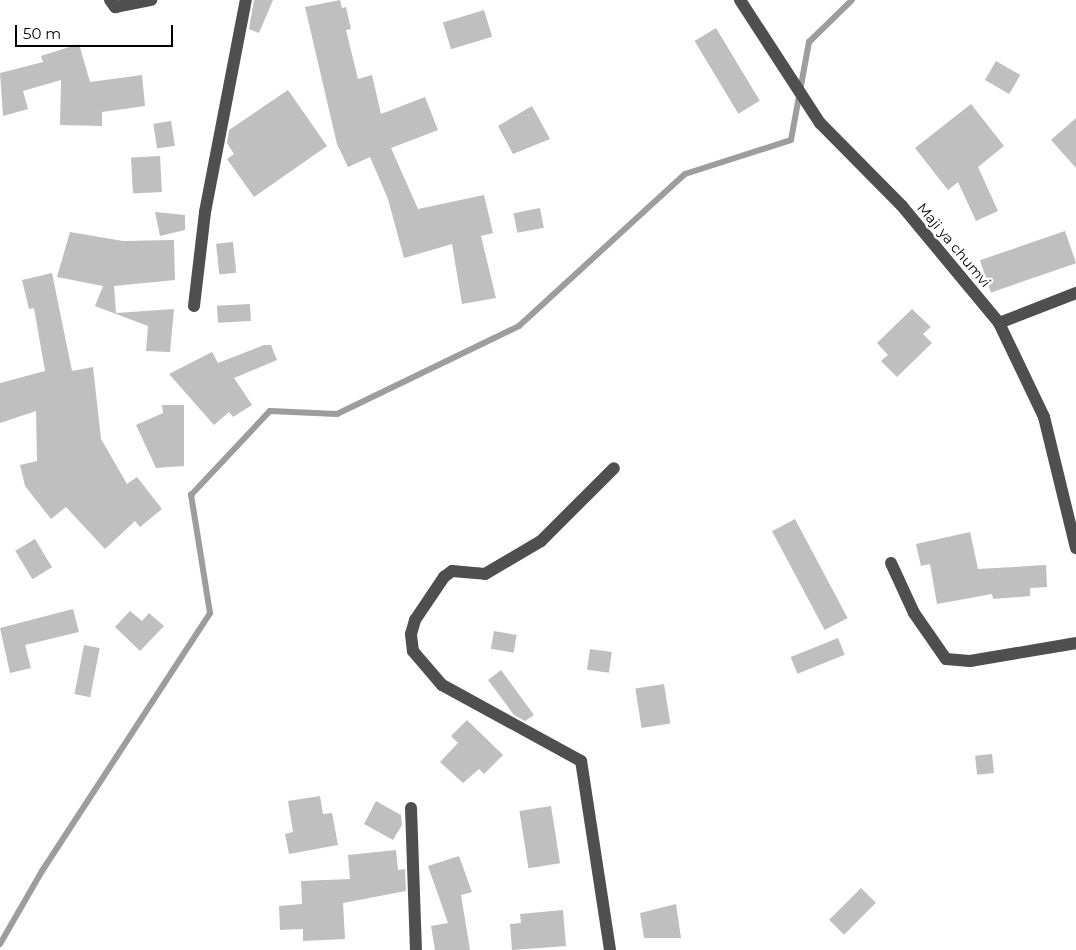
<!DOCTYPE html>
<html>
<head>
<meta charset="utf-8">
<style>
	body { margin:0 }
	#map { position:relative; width:1076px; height:950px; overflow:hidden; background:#fff; font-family:Montserrat,sans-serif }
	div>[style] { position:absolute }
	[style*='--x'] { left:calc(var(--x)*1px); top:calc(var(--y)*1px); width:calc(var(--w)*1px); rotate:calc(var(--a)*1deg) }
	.stream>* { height:6px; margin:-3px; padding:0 3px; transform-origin:3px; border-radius:3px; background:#9d9d9d }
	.building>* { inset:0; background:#bfbfbf; transform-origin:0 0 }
	.minor>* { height:12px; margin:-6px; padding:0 6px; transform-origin:6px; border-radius:6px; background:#4f4f4f }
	span { translate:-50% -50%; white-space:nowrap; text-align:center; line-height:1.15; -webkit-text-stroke:5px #fff; paint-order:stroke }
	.street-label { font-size:14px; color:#000 }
	.scale { position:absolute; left:15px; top:25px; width:158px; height:22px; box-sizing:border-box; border:2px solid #000; border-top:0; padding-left:6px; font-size:15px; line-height:18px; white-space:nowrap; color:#000; -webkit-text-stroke:4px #fff; paint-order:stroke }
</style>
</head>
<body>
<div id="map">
	<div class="stream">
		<i style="--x:0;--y:944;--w:84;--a:-60.1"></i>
		<i style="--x:42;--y:871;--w:308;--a:-56.9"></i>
		<i style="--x:210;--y:613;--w:120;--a:-99.1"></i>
		<i style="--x:191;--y:495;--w:115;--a:-46.8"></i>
		<i style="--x:270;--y:411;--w:67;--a:2.6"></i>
		<i style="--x:337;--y:414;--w:202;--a:-25.8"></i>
		<i style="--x:519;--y:326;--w:225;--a:-42.5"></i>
		<i style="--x:685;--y:174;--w:111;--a:-17.8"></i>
		<i style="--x:791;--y:140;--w:100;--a:-79.6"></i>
		<i style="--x:809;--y:42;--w:60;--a:-44.3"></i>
	</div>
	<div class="building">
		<i style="clip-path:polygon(254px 0,273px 0,259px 33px,249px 29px)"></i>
		<i style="clip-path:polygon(340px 0,342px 8px,346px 7px,351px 29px,346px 30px,358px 79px,372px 75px,381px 114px,425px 97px,438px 130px,391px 148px,418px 209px,484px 195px,493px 233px,481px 236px,496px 298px,462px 304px,452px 244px,404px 258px,388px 199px,370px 157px,348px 167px,337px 144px,305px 7px)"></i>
		<i style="left:484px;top:10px;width:28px;height:43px;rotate:73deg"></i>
		<i style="left:716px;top:28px;width:85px;height:25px;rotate:59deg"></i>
		<i style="clip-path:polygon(79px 44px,90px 82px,142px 75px,145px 106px,102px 112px,102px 126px,60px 125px,61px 80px,23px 91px,28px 109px,3px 116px,0 73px,43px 62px,41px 56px)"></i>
		<i style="left:996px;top:61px;width:28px;height:22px;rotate:30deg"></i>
		<i style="clip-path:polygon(288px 90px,327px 146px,254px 197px,227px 159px,234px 154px,227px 143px,229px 130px)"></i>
		<i style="clip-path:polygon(971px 104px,1004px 146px,978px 167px,998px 211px,976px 221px,958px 182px,948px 190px,915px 148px)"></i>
		<i style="clip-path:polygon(532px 106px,550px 139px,513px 154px,498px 126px)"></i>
		<i style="clip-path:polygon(1076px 118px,1076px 168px,1051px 140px)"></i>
		<i style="left:171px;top:121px;width:25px;height:18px;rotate:81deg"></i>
		<i style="left:160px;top:156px;width:36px;height:29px;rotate:87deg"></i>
		<i style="left:540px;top:208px;width:20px;height:27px;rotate:79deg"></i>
		<i style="clip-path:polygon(155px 212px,185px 215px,185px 230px,160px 236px)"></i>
		<i style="left:1065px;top:231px;width:34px;height:90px;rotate:71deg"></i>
		<i style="clip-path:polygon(70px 232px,123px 241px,174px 240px,175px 280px,114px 286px,116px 313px,174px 309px,170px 352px,146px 351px,148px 326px,95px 306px,103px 286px,57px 277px)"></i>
		<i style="left:233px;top:242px;width:31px;height:17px;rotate:84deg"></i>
		<i style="clip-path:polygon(52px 273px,72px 371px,93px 367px,101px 439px,127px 484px,137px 477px,162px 509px,140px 527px,135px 521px,105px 549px,66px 507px,51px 519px,25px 486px,20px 465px,37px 461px,36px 411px,0 423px,0 383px,45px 371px,34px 308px,29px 309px,22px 280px)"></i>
		<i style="left:250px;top:304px;width:17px;height:33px;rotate:87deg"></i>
		<i style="clip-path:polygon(912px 309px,931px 327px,923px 334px,932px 343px,897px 377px,881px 361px,888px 355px,877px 343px)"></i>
		<i style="clip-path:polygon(264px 345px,271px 345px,277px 360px,234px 378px,252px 405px,233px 417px,229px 412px,214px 425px,169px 374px,212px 352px,218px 363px)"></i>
		<i style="clip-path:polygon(162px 405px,184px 405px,184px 466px,156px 468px,136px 425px,163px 413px)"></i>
		<i style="left:795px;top:519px;width:112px;height:26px;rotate:62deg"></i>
		<i style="clip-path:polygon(970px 532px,978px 569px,1046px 565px,1047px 587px,1030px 588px,1030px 596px,993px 599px,992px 594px,937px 604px,930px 564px,921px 566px,916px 544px)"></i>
		<i style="left:35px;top:539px;width:33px;height:23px;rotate:59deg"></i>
		<i style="clip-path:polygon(73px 609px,79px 632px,25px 645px,31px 668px,10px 673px,0 628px)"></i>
		<i style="clip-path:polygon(130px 611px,142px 621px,149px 613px,164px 626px,140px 651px,115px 627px)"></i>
		<i style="left:494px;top:631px;width:23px;height:18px;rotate:10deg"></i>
		<i style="left:838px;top:638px;width:18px;height:51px;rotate:68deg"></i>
		<i style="left:84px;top:645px;width:16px;height:50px;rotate:11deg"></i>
		<i style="left:590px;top:649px;width:22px;height:21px;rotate:8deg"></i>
		<i style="clip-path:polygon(501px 670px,534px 715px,525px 721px,514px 715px,488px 680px)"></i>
		<i style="left:664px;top:684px;width:40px;height:29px;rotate:81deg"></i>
		<i style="clip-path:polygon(467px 720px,503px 755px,484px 774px,479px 769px,463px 783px,440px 762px,458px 743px,451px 736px)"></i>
		<i style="left:992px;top:754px;width:19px;height:17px;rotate:84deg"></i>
		<i style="clip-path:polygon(320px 796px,323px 814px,332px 813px,338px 845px,289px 854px,285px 834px,293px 832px,288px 801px)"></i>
		<i style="clip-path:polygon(376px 801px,401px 815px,402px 825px,393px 840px,364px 824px)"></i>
		<i style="left:551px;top:806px;width:58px;height:32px;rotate:81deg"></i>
		<i style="clip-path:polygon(396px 850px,398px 870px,405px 869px,406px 891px,343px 903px,345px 939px,303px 941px,303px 929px,280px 930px,279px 906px,302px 904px,301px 881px,350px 879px,348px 855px)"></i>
		<i style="clip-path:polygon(459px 856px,472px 892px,461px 895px,470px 950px,435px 950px,431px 926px,448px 923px,428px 866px)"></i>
		<i style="left:861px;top:888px;width:21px;height:45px;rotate:45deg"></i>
		<i style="clip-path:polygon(676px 904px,681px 938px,644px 938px,640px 913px)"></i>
		<i style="clip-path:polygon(563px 910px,566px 946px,512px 950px,510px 924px,521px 923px,520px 914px)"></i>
	</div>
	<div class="minor">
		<i style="--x:110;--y:0;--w:9;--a:54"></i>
		<i style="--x:115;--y:7;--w:37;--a:-11"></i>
		<i style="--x:740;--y:0;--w:147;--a:57"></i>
		<i style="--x:820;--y:123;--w:117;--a:45.3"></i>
		<i style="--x:902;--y:206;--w:152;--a:50.3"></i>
		<i style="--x:999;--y:323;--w:104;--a:64.4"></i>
		<i style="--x:1044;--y:417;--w:135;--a:76.3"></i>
		<i style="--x:194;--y:306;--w:95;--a:-83.3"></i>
		<i style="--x:205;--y:212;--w:216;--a:-79.1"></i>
		<i style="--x:999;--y:323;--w:83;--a:-21.3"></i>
		<i style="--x:891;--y:563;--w:55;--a:65.3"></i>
		<i style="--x:914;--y:613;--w:56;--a:55.2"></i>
		<i style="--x:946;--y:659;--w:24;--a:5"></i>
		<i style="--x:970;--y:661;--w:108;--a:-9.6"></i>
		<i style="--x:411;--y:808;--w:142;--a:88"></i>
		<i style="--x:610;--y:950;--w:191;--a:-98.7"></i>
		<i style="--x:581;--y:761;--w:158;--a:-151.3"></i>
		<i style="--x:442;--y:685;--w:45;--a:-130.5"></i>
		<i style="--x:413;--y:651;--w:17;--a:-97"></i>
		<i style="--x:411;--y:634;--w:15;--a:-74"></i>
		<i style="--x:415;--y:620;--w:52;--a:-56"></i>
		<i style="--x:444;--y:577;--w:10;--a:-37"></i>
		<i style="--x:452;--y:571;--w:33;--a:5"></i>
		<i style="--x:485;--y:574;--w:65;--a:-30.5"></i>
		<i style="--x:541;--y:541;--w:103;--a:-45"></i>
	</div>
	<div class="street-label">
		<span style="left:954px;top:245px;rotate:50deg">Maji ya chumvi</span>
	</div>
	<div class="scale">50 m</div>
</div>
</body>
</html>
